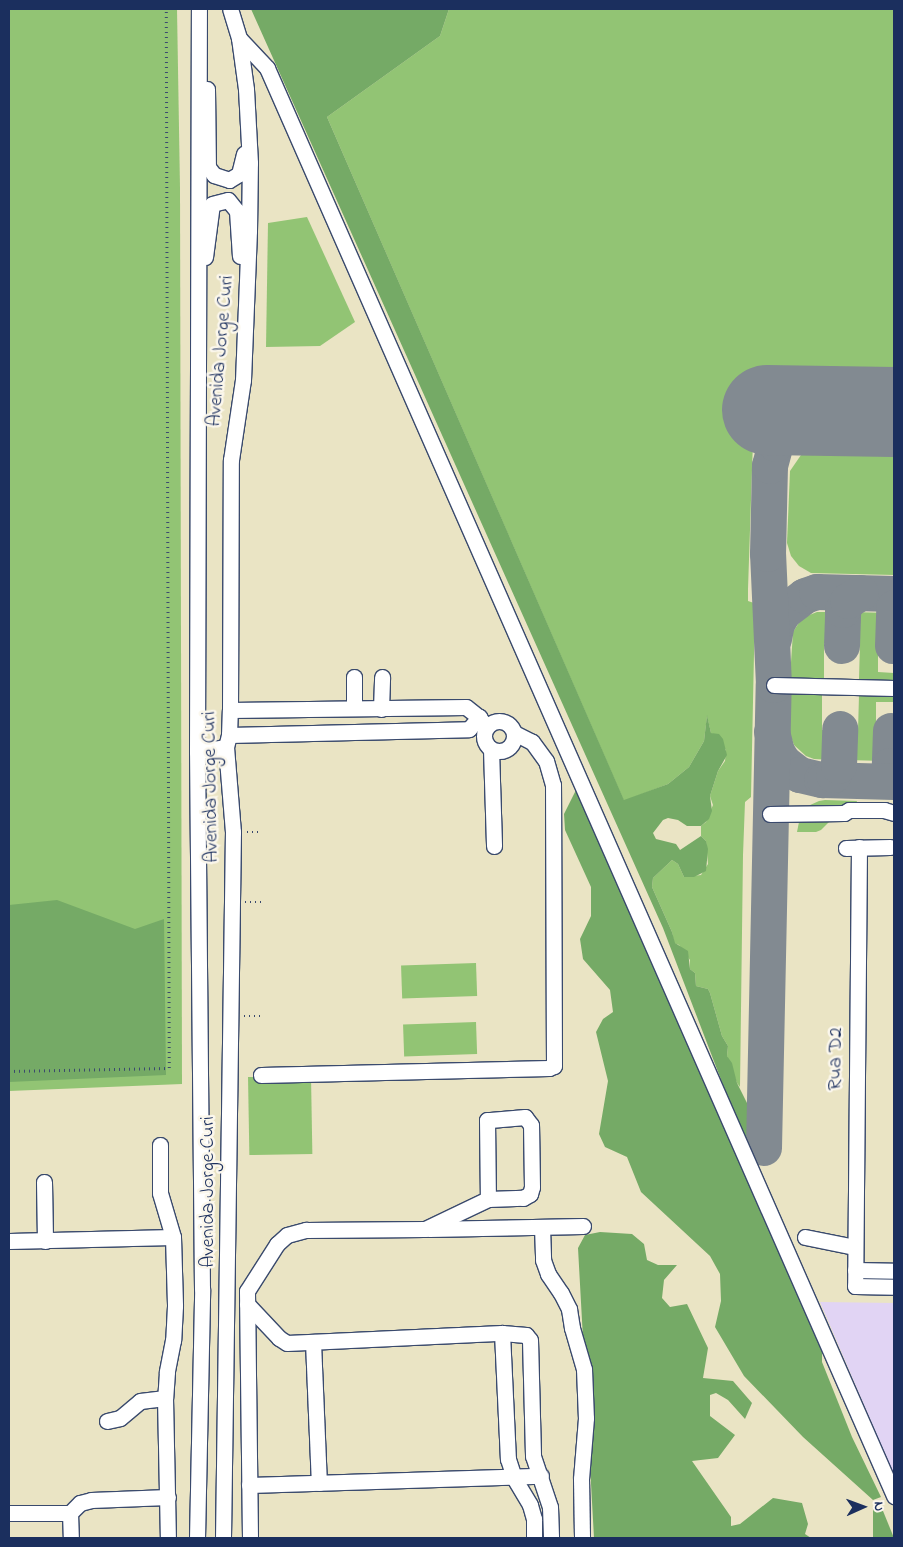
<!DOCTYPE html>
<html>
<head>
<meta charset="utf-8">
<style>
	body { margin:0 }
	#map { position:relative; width:903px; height:1547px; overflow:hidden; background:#eae4c4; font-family:"Indie Flower",sans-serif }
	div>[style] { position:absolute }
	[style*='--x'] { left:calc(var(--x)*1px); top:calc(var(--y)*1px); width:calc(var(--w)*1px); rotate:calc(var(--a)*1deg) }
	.built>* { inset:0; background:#e1d4f4 }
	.green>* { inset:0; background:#92c474; transform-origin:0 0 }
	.forest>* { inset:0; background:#75aa66 }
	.taxiway>* { height:36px; margin:-18px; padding:0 18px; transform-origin:18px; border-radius:18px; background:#828a91 }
	.runway>* { height:90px; margin:-45px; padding:0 45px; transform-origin:45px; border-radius:45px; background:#828a91 }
	.path>* { height:2.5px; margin-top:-1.25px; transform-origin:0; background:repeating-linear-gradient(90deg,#3a4a6d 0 1px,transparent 0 5px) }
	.roads { filter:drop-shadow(1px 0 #3a4a6d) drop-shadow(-1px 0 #3a4a6d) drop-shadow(0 1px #3a4a6d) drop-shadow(0 -1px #3a4a6d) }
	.minor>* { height:15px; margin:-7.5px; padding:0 7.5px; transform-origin:7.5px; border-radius:7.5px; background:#fff }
	.minor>.ring { margin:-7.5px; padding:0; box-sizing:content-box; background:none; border:15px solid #fff; border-radius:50% }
	span { translate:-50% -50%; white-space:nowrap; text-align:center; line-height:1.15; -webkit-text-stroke:5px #fbf7ec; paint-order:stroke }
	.street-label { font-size:20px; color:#1b2f5e }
	.frame { position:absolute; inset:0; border:10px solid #1b2f5e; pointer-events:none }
	.north { position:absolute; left:838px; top:1482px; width:50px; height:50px; -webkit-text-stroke:4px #fbf7ec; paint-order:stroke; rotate:88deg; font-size:14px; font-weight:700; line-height:20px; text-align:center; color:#1b2f5e }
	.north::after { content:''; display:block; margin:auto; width:18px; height:22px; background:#1b2f5e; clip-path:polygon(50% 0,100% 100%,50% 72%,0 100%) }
</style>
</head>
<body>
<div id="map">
	<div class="built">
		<i style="clip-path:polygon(820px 1302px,894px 1303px,894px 1475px)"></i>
	</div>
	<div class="green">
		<i style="clip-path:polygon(9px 9px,177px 9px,180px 188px,182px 1084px,9px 1091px)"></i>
		<i style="clip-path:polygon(449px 9px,894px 9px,894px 377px,778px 374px,761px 379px,759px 440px,753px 441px,748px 589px,748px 601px,754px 603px,755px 606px,751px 797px,745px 802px,743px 855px,740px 1087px,737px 1083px,727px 1056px,728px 1046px,722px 1036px,710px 993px,708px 989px,696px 986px,695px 973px,690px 969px,690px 960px,679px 945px,674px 943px,672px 932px,652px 887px,653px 878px,672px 860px,678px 864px,684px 877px,701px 875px,708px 864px,706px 841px,701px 836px,701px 826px,706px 822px,713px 805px,710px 796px,718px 771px,725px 761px,726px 750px,715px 735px,711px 733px,707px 716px,704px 741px,689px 767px,668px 784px,624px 801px,327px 117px,440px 36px)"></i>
		<i style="clip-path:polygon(307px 217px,355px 322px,320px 346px,266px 347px,268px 223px)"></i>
		<i style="clip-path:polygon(823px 447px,894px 448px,894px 575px,811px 573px,799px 566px,791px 556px,787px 543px,790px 471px,801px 455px,811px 449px)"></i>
		<i style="clip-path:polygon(817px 612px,835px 612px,834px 643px,824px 643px,824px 679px,859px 679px,860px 644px,851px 643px,852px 612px,888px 613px,887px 643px,878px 644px,878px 672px,894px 673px,894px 681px,793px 679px,790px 677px,793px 632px,802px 618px)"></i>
		<i style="clip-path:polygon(793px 693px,894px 695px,894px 702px,876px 702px,876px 732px,885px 732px,884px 761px,847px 760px,848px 731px,858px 731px,859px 695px,822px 694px,822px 730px,832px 731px,831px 760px,814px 759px,806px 756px,794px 745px,790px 734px,790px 694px)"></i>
		<i style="clip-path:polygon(819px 801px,825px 800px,857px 801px,856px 804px,843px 806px,808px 806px)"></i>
		<i style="clip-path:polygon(799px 822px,829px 822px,821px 830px,816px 832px,797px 832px)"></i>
		<i style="left:476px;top:963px;width:33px;height:75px;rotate:88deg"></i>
		<i style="left:476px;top:1022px;width:32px;height:73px;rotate:88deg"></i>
		<i style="left:311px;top:1076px;width:78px;height:63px;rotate:89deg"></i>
	</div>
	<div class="forest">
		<i style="clip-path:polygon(251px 9px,449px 9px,440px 36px,327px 117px,624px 800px,668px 784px,689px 767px,704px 741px,707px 715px,711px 733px,719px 734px,723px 739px,727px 755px,718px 771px,710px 796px,712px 811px,709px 819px,701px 826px,687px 826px,678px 820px,668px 818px,663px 820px,653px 833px,656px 839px,676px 844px,680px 850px,701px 836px,706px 841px,708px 849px,706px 871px,694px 877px,684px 877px,678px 864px,672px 860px,653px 878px,652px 887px,672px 932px,675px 943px,688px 951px,690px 969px,695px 973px,696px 986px,708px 989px,710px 993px,722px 1036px,728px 1046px,727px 1056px,732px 1063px,737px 1083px,747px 1103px,748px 1123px,753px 1132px,757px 1146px,751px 1158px,663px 928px)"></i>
		<i style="clip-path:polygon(576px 790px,803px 1294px,822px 1340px,822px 1362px,852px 1437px,881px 1497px,873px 1500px,803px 1437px,744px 1376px,715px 1327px,721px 1301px,720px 1274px,710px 1256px,641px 1192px,627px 1157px,605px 1147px,599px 1134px,608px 1081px,596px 1032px,603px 1019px,613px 1012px,610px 990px,583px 959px,580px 939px,591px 916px,591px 887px,565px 830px,564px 814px)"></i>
		<i style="clip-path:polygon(57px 900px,135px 929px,164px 919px,166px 1075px,9px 1082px,9px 905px)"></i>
		<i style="clip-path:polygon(600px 1232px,632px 1234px,644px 1244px,647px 1260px,658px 1265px,677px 1265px,664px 1280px,662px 1298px,670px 1307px,687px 1304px,708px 1348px,703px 1378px,733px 1381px,752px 1403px,745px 1419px,728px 1400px,716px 1393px,710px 1395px,710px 1416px,735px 1435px,718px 1458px,692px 1461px,731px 1517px,731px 1526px,740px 1524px,773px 1498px,802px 1503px,808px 1524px,805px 1534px,811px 1538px,594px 1538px,578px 1248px,585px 1235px)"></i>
		<i style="clip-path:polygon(873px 1507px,883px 1511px,894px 1538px,873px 1538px)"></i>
	</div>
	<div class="taxiway">
		<i style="--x:774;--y:639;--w:15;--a:-79"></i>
		<i style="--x:777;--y:624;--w:14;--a:-60"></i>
		<i style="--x:784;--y:612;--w:26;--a:-37"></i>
		<i style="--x:805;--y:596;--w:13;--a:-18"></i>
		<i style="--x:817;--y:592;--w:77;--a:1.5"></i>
		<i style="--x:842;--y:646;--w:36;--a:-88"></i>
		<i style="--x:843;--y:610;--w:10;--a:-61"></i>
		<i style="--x:848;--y:601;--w:15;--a:-32"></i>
		<i style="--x:893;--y:646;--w:38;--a:-88"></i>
		<i style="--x:891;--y:731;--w:35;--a:92"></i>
		<i style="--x:890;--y:766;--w:10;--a:66"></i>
		<i style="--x:772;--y:732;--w:21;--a:76"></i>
		<i style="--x:777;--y:752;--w:13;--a:58"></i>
		<i style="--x:784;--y:763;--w:20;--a:37"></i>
		<i style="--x:800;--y:775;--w:23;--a:13"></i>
		<i style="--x:822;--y:780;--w:72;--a:1.6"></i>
		<i style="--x:825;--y:780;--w:10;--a:-29"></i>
		<i style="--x:834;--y:775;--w:10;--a:-61"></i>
		<i style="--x:839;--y:766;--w:37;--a:-88"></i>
		<i style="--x:764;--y:1148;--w:463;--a:-88.8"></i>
		<i style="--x:774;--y:685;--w:131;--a:-92.6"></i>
		<i style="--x:768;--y:554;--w:88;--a:-88.7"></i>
		<i style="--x:770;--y:466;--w:23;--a:-75"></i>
		<i style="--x:776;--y:444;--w:17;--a:-59"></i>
		<i style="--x:785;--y:429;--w:12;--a:-42"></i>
		<i style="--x:794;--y:421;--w:22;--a:-27"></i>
	</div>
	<div class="runway">
		<i style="--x:767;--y:410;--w:127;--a:0.9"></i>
	</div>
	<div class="path">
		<i style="--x:247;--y:832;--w:14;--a:0"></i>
		<i style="--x:245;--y:902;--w:16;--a:0"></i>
		<i style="--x:244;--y:1016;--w:18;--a:0"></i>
		<i style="--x:9;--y:1071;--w:160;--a:-1.1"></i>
		<i style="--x:169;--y:1068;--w:1059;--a:-90.16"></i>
	</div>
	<div class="roads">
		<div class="minor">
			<i style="--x:239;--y:38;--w:41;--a:47"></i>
			<i style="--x:267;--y:68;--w:1560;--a:66.29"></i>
			<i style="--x:207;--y:89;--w:78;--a:89.3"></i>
			<i style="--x:208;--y:167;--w:10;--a:53"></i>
			<i style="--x:214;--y:175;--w:16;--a:18"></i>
			<i style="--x:229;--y:180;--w:12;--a:-31"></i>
			<i style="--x:239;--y:174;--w:21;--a:-76"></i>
			<i style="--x:205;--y:257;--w:53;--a:-82.5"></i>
			<i style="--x:212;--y:204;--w:16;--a:-14"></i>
			<i style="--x:228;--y:200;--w:14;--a:51"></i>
			<i style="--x:237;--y:211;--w:45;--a:86.2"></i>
			<i style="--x:354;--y:677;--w:31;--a:90"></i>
			<i style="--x:774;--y:685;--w:120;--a:1.4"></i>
			<i style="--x:381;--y:709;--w:32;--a:-88"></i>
			<i style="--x:230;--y:710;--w:236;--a:-0.7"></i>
			<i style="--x:466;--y:707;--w:16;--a:38"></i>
			<i style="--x:479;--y:717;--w:12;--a:55"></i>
			<i class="ring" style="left:484px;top:721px;width:15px;height:15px"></i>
			<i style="--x:229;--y:735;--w:240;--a:-1.4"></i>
			<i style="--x:469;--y:729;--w:16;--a:-50"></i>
			<i style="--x:491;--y:749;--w:97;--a:88.2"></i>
			<i style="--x:197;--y:752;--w:29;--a:-10"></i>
			<i style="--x:770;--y:814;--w:74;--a:-0.8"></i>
			<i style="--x:844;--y:813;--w:6;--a:-31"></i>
			<i style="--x:849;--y:810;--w:35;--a:0"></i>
			<i style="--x:884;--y:810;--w:10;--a:17"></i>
			<i style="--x:859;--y:847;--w:439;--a:90.5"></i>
			<i style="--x:855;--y:1286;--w:39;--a:1"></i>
			<i style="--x:846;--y:848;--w:44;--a:-1.3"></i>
			<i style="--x:261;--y:1075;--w:288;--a:-1.4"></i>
			<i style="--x:549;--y:1068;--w:5;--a:-22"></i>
			<i style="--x:554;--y:1066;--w:281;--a:-90.2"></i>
			<i style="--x:553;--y:785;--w:25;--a:-106"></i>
			<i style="--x:546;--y:761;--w:24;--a:-126"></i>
			<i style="--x:532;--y:742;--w:20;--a:-153"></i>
			<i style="--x:160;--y:1145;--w:48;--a:90"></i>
			<i style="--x:160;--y:1193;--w:46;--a:73.5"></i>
			<i style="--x:173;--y:1237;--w:69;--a:88.3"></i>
			<i style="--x:175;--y:1306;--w:34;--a:93"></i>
			<i style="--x:173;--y:1340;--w:33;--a:101"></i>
			<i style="--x:167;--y:1372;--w:26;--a:94"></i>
			<i style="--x:165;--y:1398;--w:140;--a:88.8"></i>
			<i style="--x:44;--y:1182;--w:59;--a:89"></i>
			<i style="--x:542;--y:1227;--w:33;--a:88"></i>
			<i style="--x:543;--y:1260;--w:15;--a:70"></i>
			<i style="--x:548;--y:1274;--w:23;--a:56"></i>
			<i style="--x:561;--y:1293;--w:18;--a:63"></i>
			<i style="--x:569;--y:1309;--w:19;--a:81"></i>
			<i style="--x:572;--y:1328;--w:43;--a:73.7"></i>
			<i style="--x:584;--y:1369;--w:49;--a:87.7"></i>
			<i style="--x:586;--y:1418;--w:61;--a:94.7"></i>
			<i style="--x:581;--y:1479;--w:59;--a:89"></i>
			<i style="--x:429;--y:1229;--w:154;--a:-1.1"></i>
			<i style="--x:805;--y:1237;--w:50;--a:11.5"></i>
			<i style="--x:9;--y:1241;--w:164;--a:-1.4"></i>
			<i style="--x:855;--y:1270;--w:39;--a:1"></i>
			<i style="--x:247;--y:1304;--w:47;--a:46.7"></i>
			<i style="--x:279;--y:1338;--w:9;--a:32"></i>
			<i style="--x:287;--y:1343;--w:215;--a:-2.7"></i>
			<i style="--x:502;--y:1333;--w:24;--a:5"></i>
			<i style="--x:526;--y:1335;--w:6;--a:51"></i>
			<i style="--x:530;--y:1340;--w:116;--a:88.5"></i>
			<i style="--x:533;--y:1456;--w:54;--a:71.6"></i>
			<i style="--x:550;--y:1507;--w:31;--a:88"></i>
			<i style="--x:502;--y:1333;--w:126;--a:87.3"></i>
			<i style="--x:508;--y:1459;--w:20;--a:72"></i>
			<i style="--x:514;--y:1478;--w:31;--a:59"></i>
			<i style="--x:530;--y:1505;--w:15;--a:74"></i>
			<i style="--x:534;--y:1519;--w:19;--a:90"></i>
			<i style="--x:313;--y:1342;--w:141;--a:87.6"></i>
			<i style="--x:107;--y:1421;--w:13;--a:-13"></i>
			<i style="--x:120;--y:1418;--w:26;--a:-40"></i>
			<i style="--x:140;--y:1401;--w:25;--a:-7"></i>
			<i style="--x:249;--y:1485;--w:292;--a:-1.8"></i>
			<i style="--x:9;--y:1513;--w:61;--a:0"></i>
			<i style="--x:70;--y:1513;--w:14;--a:-45"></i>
			<i style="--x:80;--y:1503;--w:11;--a:-15"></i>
			<i style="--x:91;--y:1500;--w:77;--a:-2.2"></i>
			<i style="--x:70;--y:1513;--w:25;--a:88"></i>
			<i style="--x:197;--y:1538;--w:249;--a:-88.8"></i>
			<i style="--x:202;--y:1289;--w:537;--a:-90.53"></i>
			<i style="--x:197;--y:752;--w:743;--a:-89.85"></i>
			<i style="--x:223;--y:1538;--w:706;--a:-89.19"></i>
			<i style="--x:233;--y:832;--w:85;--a:-94.7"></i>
			<i style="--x:226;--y:747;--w:12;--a:-76"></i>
			<i style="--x:229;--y:735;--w:25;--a:-88"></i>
			<i style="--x:230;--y:710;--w:250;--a:-89.8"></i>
			<i style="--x:231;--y:460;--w:81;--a:-81.5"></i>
			<i style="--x:243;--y:380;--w:149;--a:-87.7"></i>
			<i style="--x:249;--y:231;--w:68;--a:-89.2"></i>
			<i style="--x:250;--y:163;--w:74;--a:-93.1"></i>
			<i style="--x:246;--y:89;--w:51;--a:-97.8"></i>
			<i style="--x:239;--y:38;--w:30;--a:-107"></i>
			<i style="--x:250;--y:1538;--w:247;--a:-90.7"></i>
			<i style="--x:247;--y:1291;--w:56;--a:-57.4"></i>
			<i style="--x:277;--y:1244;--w:13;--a:-42"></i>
			<i style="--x:287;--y:1235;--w:20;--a:-15"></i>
			<i style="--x:306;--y:1230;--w:119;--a:-0.5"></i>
			<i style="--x:425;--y:1229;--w:70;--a:-25.5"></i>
			<i style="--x:488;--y:1199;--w:35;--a:-2"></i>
			<i style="--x:523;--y:1198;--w:8;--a:-30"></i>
			<i style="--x:530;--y:1194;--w:7;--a:-74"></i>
			<i style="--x:532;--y:1187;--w:62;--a:-90.9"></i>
			<i style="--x:531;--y:1125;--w:10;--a:-127"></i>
			<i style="--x:525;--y:1117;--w:38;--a:175"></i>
			<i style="--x:487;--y:1120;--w:79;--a:89.3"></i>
		</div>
	</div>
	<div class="street-label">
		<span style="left:221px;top:351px;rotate:-85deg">Avenida Jorge Curi</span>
		<span style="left:211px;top:787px;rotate:-91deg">Avenida Jorge Curi</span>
		<span style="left:836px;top:1059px;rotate:-89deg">Rua D2</span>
		<span style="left:208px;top:1192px;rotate:-90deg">Avenida Jorge Curi</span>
	</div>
	<div class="frame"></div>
	<div class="north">N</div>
</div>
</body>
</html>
